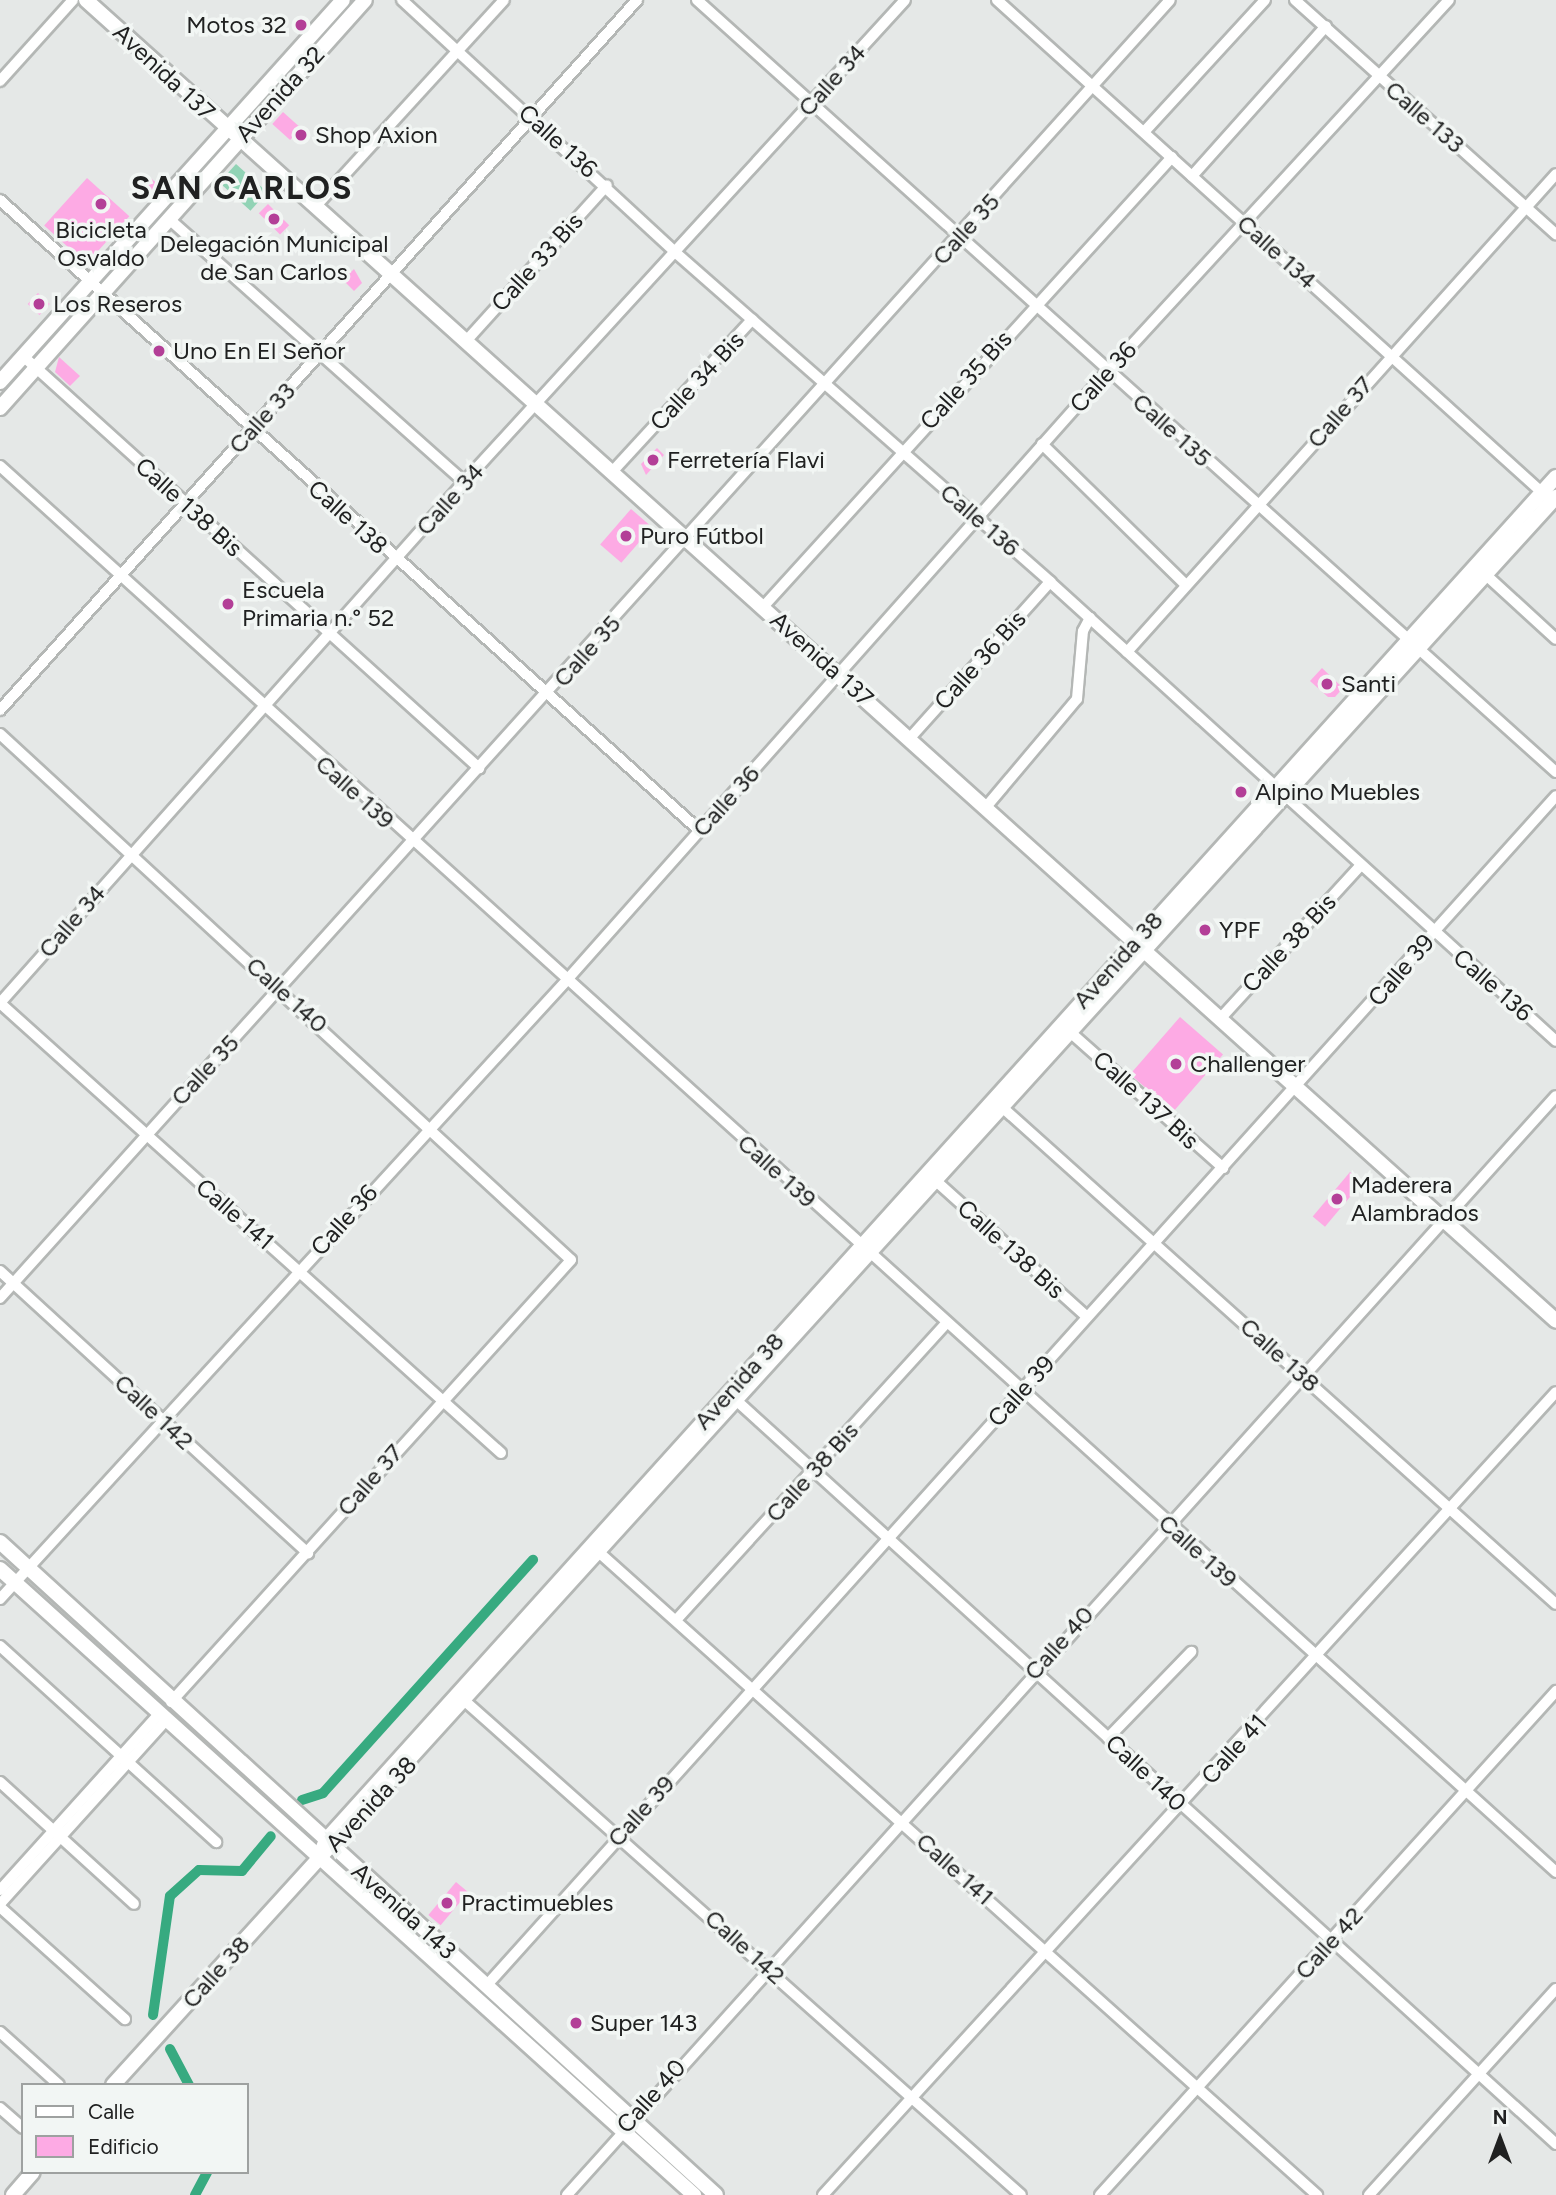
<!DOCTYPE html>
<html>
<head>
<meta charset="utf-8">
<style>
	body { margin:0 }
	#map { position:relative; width:1556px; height:2195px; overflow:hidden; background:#e5e8e7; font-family:Figtree,sans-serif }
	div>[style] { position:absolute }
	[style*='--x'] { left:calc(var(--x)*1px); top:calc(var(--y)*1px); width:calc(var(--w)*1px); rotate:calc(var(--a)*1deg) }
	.green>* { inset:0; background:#91d3b5; transform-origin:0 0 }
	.canal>* { height:10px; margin:-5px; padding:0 5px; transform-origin:5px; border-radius:5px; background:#37aa80 }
	.building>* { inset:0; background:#fdaae4; transform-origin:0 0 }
	.roads { filter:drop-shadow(2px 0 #b4b7b5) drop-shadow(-2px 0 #b4b7b5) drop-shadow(0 2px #b4b7b5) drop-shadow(0 -2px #b4b7b5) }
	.street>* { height:10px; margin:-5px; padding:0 5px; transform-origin:5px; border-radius:5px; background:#fff }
	.secondary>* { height:14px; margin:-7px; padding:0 7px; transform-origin:7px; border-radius:7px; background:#fff }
	.dots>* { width:19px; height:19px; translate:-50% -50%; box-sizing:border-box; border:4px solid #f2f6f4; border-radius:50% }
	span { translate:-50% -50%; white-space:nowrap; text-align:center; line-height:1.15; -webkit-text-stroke:7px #f2f6f4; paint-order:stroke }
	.poi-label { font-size:24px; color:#202121 }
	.right { translate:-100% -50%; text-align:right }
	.left { translate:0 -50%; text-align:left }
	.street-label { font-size:24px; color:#202121 }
	.district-label { font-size:32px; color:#202121; font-weight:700; letter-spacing:2px }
	.legend { position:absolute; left:21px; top:2083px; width:228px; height:91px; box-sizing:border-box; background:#f2f6f4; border:2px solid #9ea1a0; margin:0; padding:9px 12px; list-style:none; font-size:21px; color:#202121 }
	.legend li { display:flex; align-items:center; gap:14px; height:35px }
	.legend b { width:35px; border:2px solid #9ea1a0 }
	.north { position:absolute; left:1465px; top:2104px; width:70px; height:70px; -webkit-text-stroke:5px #f2f6f4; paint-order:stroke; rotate:0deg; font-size:19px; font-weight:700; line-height:28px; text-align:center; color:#202121 }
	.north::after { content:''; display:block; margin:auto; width:24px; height:32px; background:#202121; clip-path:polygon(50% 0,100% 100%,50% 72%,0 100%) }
</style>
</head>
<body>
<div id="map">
	<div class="green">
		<i style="left:236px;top:164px;width:42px;height:25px;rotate:42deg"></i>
	</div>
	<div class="canal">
		<i style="--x:302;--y:1800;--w:22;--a:-18"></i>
		<i style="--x:323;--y:1793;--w:314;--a:-48"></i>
		<i style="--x:153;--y:2015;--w:120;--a:-81.9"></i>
		<i style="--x:170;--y:1896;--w:39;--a:-42"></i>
		<i style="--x:199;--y:1870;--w:43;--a:1.3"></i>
		<i style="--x:242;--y:1871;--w:45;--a:-50.4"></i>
		<i style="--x:170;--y:2049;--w:41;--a:62.2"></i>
		<i style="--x:195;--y:2195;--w:26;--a:-62"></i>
	</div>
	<div class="building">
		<i style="left:283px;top:112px;width:24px;height:16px;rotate:42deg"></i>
		<i style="clip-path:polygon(148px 176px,159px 185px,146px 198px,135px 189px)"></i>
		<i style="left:87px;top:178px;width:57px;height:64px;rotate:42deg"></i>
		<i style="left:268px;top:204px;width:30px;height:13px;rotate:45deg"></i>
		<i style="clip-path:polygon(354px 269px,362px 283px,354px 291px,343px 280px)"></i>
		<i style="left:38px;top:293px;width:16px;height:15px;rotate:43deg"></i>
		<i style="clip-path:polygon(59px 357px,80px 376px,70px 386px,55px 372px)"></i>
		<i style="clip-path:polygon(657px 448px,664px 455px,646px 475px,641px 464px)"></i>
		<i style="left:631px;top:509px;width:28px;height:47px;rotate:41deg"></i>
		<i style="clip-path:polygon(1322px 668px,1343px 688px,1335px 697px,1328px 697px,1310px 681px)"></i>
		<i style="left:1180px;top:1017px;width:57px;height:76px;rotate:41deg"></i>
		<i style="left:1350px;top:1172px;width:16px;height:58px;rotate:40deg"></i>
		<i style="left:456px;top:1882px;width:16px;height:43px;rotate:40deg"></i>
	</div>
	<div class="roads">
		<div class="street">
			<i style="--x:402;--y:0;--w:372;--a:42.7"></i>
			<i style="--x:675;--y:252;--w:500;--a:41.3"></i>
			<i style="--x:1050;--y:582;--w:683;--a:42.21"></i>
			<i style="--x:697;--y:0;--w:1155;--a:41.95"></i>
			<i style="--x:997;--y:0;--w:740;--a:42.1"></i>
			<i style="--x:1295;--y:0;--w:351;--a:41.9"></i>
			<i style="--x:0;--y:81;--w:109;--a:-48"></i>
			<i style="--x:1144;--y:132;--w:179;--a:-47.5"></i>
			<i style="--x:1192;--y:176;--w:201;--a:-48.2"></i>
			<i style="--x:0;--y:200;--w:941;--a:42.03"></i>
			<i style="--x:315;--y:207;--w:280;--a:-47.6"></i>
			<i style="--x:168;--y:218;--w:397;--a:41.7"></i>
			<i style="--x:468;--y:339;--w:207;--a:-47.9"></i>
			<i style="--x:23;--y:356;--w:615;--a:42.1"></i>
			<i style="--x:1042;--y:444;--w:202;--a:44.4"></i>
			<i style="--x:0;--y:466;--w:2097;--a:42.1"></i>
			<i style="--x:612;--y:472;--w:207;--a:-47.4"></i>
			<i style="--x:1485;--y:574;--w:96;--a:42.5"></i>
			<i style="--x:763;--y:607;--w:608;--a:-47.73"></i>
			<i style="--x:1127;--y:652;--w:642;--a:-48.09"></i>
			<i style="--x:0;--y:710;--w:954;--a:-48.1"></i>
			<i style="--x:0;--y:734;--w:776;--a:42.65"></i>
			<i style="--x:571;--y:1260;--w:596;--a:132.14"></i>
			<i style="--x:910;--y:738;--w:210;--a:-48.1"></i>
			<i style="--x:986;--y:807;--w:141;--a:-49.9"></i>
			<i style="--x:1077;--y:699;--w:68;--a:-85"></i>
			<i style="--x:1083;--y:631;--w:15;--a:-62"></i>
			<i style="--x:1219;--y:1020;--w:209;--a:-47.5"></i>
			<i style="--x:1070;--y:1032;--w:205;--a:41.6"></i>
			<i style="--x:1002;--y:1107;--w:744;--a:41.9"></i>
			<i style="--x:936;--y:1181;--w:203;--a:42"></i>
			<i style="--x:0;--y:1271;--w:418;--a:42.5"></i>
			<i style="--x:0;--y:1298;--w:1747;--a:-47.97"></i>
			<i style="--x:737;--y:1401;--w:1106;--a:42.21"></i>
			<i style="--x:501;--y:1453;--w:673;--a:-138.07"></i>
			<i style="--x:0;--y:1003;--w:698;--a:-48.31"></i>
			<i style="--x:464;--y:482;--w:653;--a:-47.54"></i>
			<i style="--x:593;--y:1547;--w:972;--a:41.83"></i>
			<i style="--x:0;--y:1599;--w:838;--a:-47.51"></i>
			<i style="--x:566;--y:981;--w:815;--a:-48.38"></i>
			<i style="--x:1107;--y:372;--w:505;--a:-47.41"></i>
			<i style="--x:678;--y:1618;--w:396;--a:-47.7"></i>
			<i style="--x:0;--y:1646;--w:292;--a:42.2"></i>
			<i style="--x:466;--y:1702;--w:742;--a:41.61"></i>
			<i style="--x:1108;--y:1738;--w:120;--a:-46"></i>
			<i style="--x:0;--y:1782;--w:181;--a:42.3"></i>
			<i style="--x:0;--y:1890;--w:237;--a:-47.9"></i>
			<i style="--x:0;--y:1904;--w:248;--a:-47.9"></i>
			<i style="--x:0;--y:1907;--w:168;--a:41.9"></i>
			<i style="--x:486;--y:1986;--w:1600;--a:-48.04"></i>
			<i style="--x:0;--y:2032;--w:79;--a:41.9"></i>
			<i style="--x:0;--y:2108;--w:30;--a:41"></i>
			<i style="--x:567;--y:2195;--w:1478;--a:-48.02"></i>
			<i style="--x:823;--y:2195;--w:1087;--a:-47.61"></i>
			<i style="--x:1100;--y:2195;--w:680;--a:-47.86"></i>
			<i style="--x:1369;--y:2195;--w:278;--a:-47.8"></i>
		</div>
		<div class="secondary">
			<i style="--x:86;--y:0;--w:1976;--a:41.94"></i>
			<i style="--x:0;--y:382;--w:513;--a:-48.08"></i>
			<i style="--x:0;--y:408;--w:547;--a:-48.18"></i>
			<i style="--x:0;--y:1542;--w:969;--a:42.37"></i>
			<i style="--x:0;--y:1569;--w:935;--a:42.05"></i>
			<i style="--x:319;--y:1858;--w:19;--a:-69"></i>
			<i style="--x:326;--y:1840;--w:1836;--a:-47.94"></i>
			<i style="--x:113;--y:2085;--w:2146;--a:-47.74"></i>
			<i style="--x:13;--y:2195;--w:30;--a:-49"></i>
		</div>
	</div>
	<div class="dots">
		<i style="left:301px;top:25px;background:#b33f97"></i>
		<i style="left:301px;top:135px;background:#b33f97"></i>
		<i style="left:101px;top:204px;background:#b33f97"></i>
		<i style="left:274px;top:219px;background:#b33f97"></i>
		<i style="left:39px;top:304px;background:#b33f97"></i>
		<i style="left:159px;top:351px;background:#b33f97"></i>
		<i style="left:653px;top:460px;background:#b33f97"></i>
		<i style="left:626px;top:536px;background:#b33f97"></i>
		<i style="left:228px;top:604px;background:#b33f97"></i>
		<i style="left:1327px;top:684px;background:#b33f97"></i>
		<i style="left:1241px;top:792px;background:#b33f97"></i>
		<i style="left:1205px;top:930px;background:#b33f97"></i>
		<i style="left:1176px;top:1064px;background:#b33f97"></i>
		<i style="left:1337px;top:1199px;background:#b33f97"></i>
		<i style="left:447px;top:1903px;background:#b33f97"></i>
		<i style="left:576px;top:2023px;background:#b33f97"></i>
	</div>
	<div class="poi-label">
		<span class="right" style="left:287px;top:25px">Motos 32</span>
		<span class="left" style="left:315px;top:135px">Shop Axion</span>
		<span style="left:101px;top:244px">Bicicleta<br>Osvaldo</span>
		<span style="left:274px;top:258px">Delegación Municipal<br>de San Carlos</span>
		<span class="left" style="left:53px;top:304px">Los Reseros</span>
		<span class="left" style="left:173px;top:351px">Uno En El Señor</span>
		<span class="left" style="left:667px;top:460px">Ferretería Flavi</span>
		<span class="left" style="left:640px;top:536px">Puro Fútbol</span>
		<span class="left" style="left:242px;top:604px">Escuela<br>Primaria n.° 52</span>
		<span class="left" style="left:1341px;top:684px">Santi</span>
		<span class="left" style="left:1255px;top:792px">Alpino Muebles</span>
		<span class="left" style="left:1219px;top:930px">YPF</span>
		<span class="left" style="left:1190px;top:1064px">Challenger</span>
		<span class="left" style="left:1351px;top:1199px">Maderera<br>Alambrados</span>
		<span class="left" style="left:461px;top:1903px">Practimuebles</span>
		<span class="left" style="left:590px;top:2023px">Super 143</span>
	</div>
	<div class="street-label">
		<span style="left:164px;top:72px;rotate:43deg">Avenida 137</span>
		<span style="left:832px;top:80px;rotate:-48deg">Calle 34</span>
		<span style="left:280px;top:94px;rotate:-48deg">Avenida 32</span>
		<span style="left:1425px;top:117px;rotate:41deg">Calle 133</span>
		<span style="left:558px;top:141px;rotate:42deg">Calle 136</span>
		<span style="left:966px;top:229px;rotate:-48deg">Calle 35</span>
		<span style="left:1277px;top:252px;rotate:42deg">Calle 134</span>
		<span style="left:537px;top:262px;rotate:-48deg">Calle 33 Bis</span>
		<span style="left:1103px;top:377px;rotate:-48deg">Calle 36</span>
		<span style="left:966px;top:380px;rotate:-48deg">Calle 35 Bis</span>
		<span style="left:697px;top:381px;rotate:-47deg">Calle 34 Bis</span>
		<span style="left:1340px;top:412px;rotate:-49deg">Calle 37</span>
		<span style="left:262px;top:418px;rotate:-48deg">Calle 33</span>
		<span style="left:1172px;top:430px;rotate:42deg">Calle 135</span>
		<span style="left:450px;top:499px;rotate:-48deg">Calle 34</span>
		<span style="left:189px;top:507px;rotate:42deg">Calle 138 Bis</span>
		<span style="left:348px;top:517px;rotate:42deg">Calle 138</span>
		<span style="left:980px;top:520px;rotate:41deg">Calle 136</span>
		<span style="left:587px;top:651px;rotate:-48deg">Calle 35</span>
		<span style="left:822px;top:659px;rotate:42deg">Avenida 137</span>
		<span style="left:980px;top:660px;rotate:-48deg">Calle 36 Bis</span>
		<span style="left:355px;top:792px;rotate:42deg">Calle 139</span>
		<span style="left:726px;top:801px;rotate:-48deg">Calle 36</span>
		<span style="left:72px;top:921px;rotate:-49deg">Calle 34</span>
		<span style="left:1289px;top:943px;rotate:-47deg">Calle 38 Bis</span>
		<span style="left:1118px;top:960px;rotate:-48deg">Avenida 38</span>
		<span style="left:1401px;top:970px;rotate:-49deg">Calle 39</span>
		<span style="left:1493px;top:985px;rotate:41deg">Calle 136</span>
		<span style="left:287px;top:995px;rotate:42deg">Calle 140</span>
		<span style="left:205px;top:1070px;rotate:-47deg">Calle 35</span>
		<span style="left:1146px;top:1100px;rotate:42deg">Calle 137 Bis</span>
		<span style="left:777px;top:1171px;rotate:42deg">Calle 139</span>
		<span style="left:235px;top:1214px;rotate:41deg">Calle 141</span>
		<span style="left:344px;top:1220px;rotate:-48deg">Calle 36</span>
		<span style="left:1011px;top:1249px;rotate:42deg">Calle 138 Bis</span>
		<span style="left:1280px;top:1355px;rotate:42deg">Calle 138</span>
		<span style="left:739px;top:1381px;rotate:-48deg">Avenida 38</span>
		<span style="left:1021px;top:1391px;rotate:-48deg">Calle 39</span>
		<span style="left:154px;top:1412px;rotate:43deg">Calle 142</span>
		<span style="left:812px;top:1472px;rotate:-48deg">Calle 38 Bis</span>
		<span style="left:370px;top:1480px;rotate:-49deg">Calle 37</span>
		<span style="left:1198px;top:1551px;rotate:42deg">Calle 139</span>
		<span style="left:1059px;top:1643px;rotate:-48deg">Calle 40</span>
		<span style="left:1234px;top:1749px;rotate:-48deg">Calle 41</span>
		<span style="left:1146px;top:1773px;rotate:43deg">Calle 140</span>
		<span style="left:371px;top:1804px;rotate:-47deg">Avenida 38</span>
		<span style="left:641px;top:1811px;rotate:-48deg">Calle 39</span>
		<span style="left:955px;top:1869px;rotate:42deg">Calle 141</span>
		<span style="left:404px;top:1911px;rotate:42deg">Avenida 143</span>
		<span style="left:1329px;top:1943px;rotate:-48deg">Calle 42</span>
		<span style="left:745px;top:1947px;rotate:42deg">Calle 142</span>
		<span style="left:216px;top:1972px;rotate:-48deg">Calle 38</span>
		<span style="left:651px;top:2096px;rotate:-48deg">Calle 40</span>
	</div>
	<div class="district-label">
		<span style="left:242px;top:188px">SAN CARLOS</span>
	</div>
	<ul class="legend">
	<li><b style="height:9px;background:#fff"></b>Calle</li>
	<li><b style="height:19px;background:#fdaae4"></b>Edificio</li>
	</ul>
	<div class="north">N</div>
</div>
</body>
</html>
